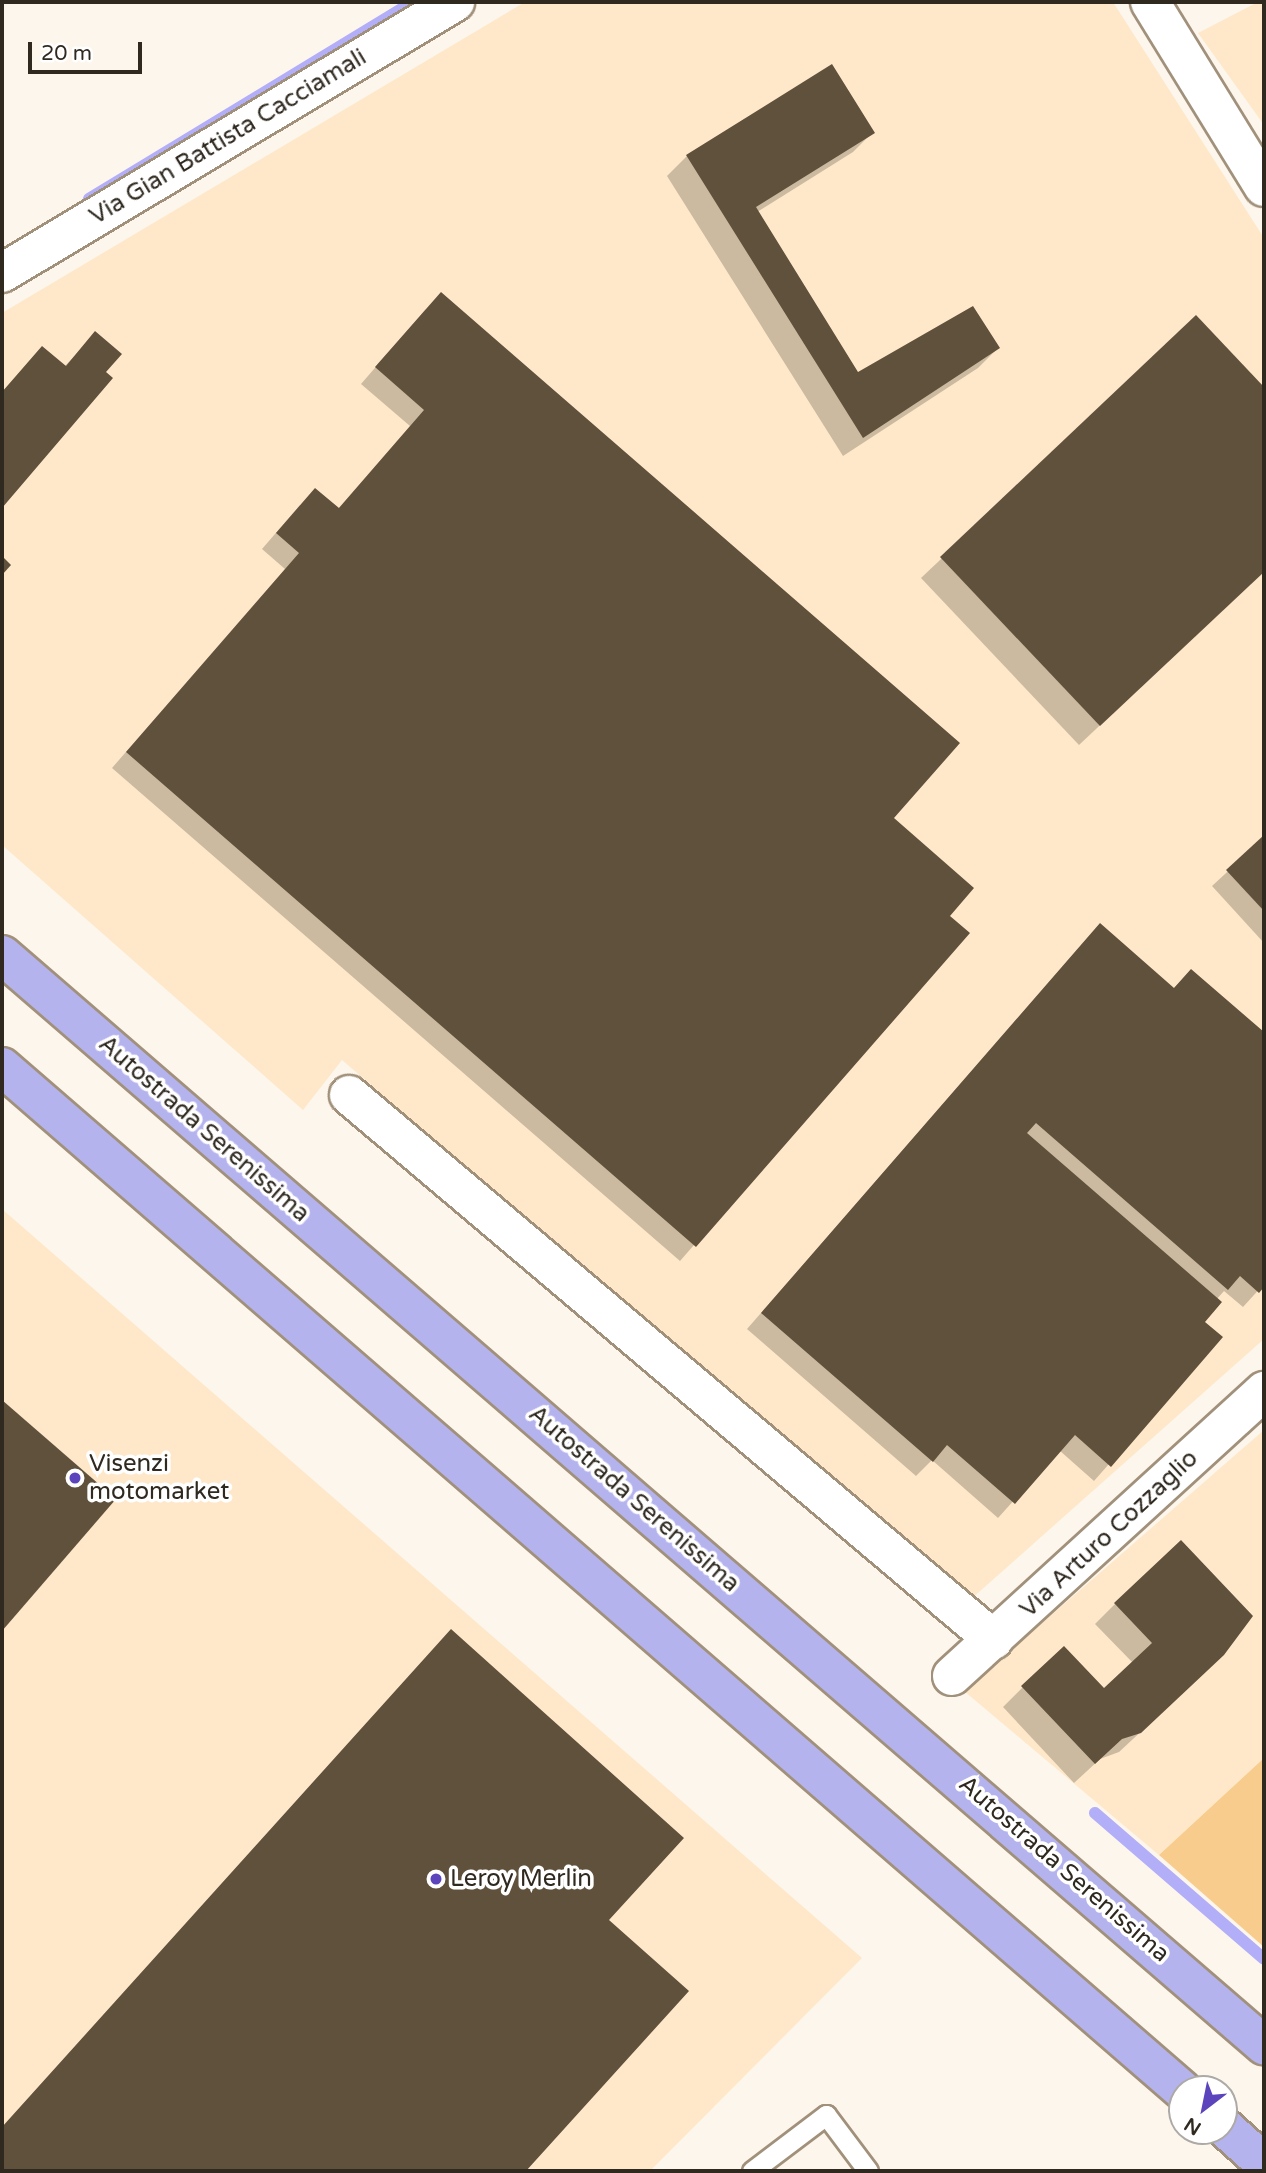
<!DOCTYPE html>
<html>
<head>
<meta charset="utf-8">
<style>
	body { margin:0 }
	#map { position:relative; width:1266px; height:2173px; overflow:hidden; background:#fdf6ec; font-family:"Varela Round",sans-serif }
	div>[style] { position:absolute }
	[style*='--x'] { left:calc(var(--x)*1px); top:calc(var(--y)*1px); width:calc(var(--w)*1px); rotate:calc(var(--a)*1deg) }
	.built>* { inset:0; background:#fee8c9 }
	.green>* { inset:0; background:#f8cc8c }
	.shadow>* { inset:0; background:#0003 }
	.stream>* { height:12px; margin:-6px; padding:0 6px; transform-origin:6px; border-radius:6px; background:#b2aef7 }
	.building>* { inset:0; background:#5f513c }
	.roads { filter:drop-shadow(2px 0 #a1917b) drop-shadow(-2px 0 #a1917b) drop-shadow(0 2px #a1917b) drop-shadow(0 -2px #a1917b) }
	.service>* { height:19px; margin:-9.5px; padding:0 9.5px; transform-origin:9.5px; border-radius:9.5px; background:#fff }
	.minor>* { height:38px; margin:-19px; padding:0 19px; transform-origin:19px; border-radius:19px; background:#fff }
	.motorway>* { height:38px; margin:-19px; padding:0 19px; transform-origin:19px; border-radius:19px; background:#b5b3ee }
	.dots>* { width:19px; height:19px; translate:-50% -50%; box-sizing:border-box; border:4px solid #fff; border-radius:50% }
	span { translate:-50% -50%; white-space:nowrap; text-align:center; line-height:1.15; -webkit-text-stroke:7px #fff; paint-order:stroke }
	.street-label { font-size:24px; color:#2f2920 }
	.poi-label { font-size:24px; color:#2f2920 }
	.left { translate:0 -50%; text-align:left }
	.frame { position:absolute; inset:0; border:4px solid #2f2920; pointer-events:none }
	.north { position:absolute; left:1168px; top:2075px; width:70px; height:70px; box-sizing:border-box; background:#fff; border:2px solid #aca9a6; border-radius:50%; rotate:212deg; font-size:19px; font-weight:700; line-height:28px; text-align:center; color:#2f2920 }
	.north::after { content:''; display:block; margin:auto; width:24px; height:32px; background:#5b44bc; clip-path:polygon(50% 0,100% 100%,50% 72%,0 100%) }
	.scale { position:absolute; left:28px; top:42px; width:114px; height:32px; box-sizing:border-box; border:4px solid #2f2920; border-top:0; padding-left:9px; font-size:21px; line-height:24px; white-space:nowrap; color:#2f2920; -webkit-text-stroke:5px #fff; paint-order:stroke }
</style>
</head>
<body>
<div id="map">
	<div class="built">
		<i style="clip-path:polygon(525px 2px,1113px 2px,1264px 238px,1264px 1339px,970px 1600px,342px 1060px,303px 1110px,2px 845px,2px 313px)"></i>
		<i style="clip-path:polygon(1258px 2px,1264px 2px,1264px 125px,1198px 33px)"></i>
		<i style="clip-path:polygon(2px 1209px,862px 1958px,650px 2171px,2px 2171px)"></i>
		<i style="clip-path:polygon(1264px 1430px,1264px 1758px,1159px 1855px,964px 1691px)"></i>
	</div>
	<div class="green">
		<i style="clip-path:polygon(1264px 1758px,1264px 1947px,1159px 1855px)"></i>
	</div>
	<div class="shadow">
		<i style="clip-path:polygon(873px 132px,853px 152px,757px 212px,858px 374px,998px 348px,978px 368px,843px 456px,667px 176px,687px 156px)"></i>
		<i style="clip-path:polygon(426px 309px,891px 818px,948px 916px,967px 933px,680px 1261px,112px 768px,285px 569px,262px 549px,300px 505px,338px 509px,410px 426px,361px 384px)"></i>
		<i style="clip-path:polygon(1196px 318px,1264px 390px,1264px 571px,1079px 745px,921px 578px)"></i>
		<i style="clip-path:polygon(96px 333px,104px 372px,110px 378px,2px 506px,2px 392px,42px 348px,64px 367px)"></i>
		<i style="clip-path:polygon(1264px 838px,1264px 943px,1212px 886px)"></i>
		<i style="clip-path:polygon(1085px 941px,1173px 989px,1191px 971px,1264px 1035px,1264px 1284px,1243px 1307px,1224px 1291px,1216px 1300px,1202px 1322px,1220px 1338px,1094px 1481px,1059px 1450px,998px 1518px,932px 1460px,916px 1476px,747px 1329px)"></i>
		<i style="clip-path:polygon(2px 1402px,114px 1499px,2px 1628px)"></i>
		<i style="clip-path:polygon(1115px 1604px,1202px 1675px,1119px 1752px,1100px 1759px,1074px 1783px,1003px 1707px,1023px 1687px,1104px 1690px,1133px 1663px,1095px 1624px)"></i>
		<i style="clip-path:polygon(436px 1647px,606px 1920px,686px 1991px,523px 2171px,2px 2171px,2px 2128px)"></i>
	</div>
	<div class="stream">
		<i style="--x:89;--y:199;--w:379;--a:-31.3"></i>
		<i style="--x:1095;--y:1813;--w:223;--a:40.8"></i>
	</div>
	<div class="building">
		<i style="clip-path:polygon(832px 64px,875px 133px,756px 207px,858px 372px,973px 306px,1000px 348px,863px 438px,686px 155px)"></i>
		<i style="clip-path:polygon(441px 292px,960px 743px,894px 818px,974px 888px,950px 916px,970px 933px,696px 1247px,126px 752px,299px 553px,276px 533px,315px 488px,339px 508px,424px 410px,375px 367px)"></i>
		<i style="clip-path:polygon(1196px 315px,1264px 387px,1264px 572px,1100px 726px,940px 557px)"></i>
		<i style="clip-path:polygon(95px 331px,122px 354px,106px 372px,113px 378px,2px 508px,2px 392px,42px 346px,66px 366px)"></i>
		<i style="clip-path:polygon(2px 556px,11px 565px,2px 575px)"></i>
		<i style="clip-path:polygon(1264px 835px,1264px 911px,1226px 870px)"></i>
		<i style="clip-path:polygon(1100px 923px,1174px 988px,1191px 969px,1264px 1032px,1264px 1287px,1259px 1293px,1240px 1276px,1228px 1290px,1036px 1123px,1027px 1133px,1222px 1302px,1205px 1322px,1223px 1337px,1111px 1467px,1075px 1435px,1015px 1504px,947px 1445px,933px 1462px,761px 1313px)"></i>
		<i style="clip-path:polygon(2px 1400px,116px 1499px,2px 1631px)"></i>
		<i style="clip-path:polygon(1181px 1540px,1253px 1616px,1224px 1655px,1141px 1733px,1122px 1739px,1095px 1764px,1021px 1686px,1064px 1646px,1104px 1688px,1152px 1643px,1114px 1603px)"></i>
		<i style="clip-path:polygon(451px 1629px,684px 1838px,609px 1920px,689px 1991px,526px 2171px,2px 2171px,2px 2127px)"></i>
	</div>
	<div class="roads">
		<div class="service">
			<i style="--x:752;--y:2171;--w:93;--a:-37.1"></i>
			<i style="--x:826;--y:2115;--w:70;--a:53.1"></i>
		</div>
		<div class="minor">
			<i style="--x:1150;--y:2;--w:217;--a:58.4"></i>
			<i style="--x:2;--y:273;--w:528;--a:-30.89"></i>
			<i style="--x:349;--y:1095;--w:844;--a:40.2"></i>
			<i style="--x:952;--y:1676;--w:423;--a:-42.4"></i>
		</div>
		<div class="motorway">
			<i style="--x:2;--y:955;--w:1668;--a:40.82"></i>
			<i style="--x:2;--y:1067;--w:1562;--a:40.92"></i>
			<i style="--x:1224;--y:2127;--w:54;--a:42"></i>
		</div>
	</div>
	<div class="dots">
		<i style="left:75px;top:1478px;background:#5b44bc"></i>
		<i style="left:436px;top:1879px;background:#5b44bc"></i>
	</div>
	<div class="street-label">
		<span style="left:228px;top:137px;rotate:-31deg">Via Gian Battista Cacciamali</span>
		<span style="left:204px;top:1129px;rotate:41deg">Autostrada Serenissima</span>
		<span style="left:634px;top:1499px;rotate:41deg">Autostrada Serenissima</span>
		<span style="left:1109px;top:1534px;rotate:-43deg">Via Arturo Cozzaglio</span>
		<span style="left:1064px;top:1869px;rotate:41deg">Autostrada Serenissima</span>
	</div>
	<div class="poi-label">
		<span class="left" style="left:89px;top:1478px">Visenzi<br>motomarket</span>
		<span class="left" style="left:450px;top:1879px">Leroy Merlin</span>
	</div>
	<div class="frame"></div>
	<div class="north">N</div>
	<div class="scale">20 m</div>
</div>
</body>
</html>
